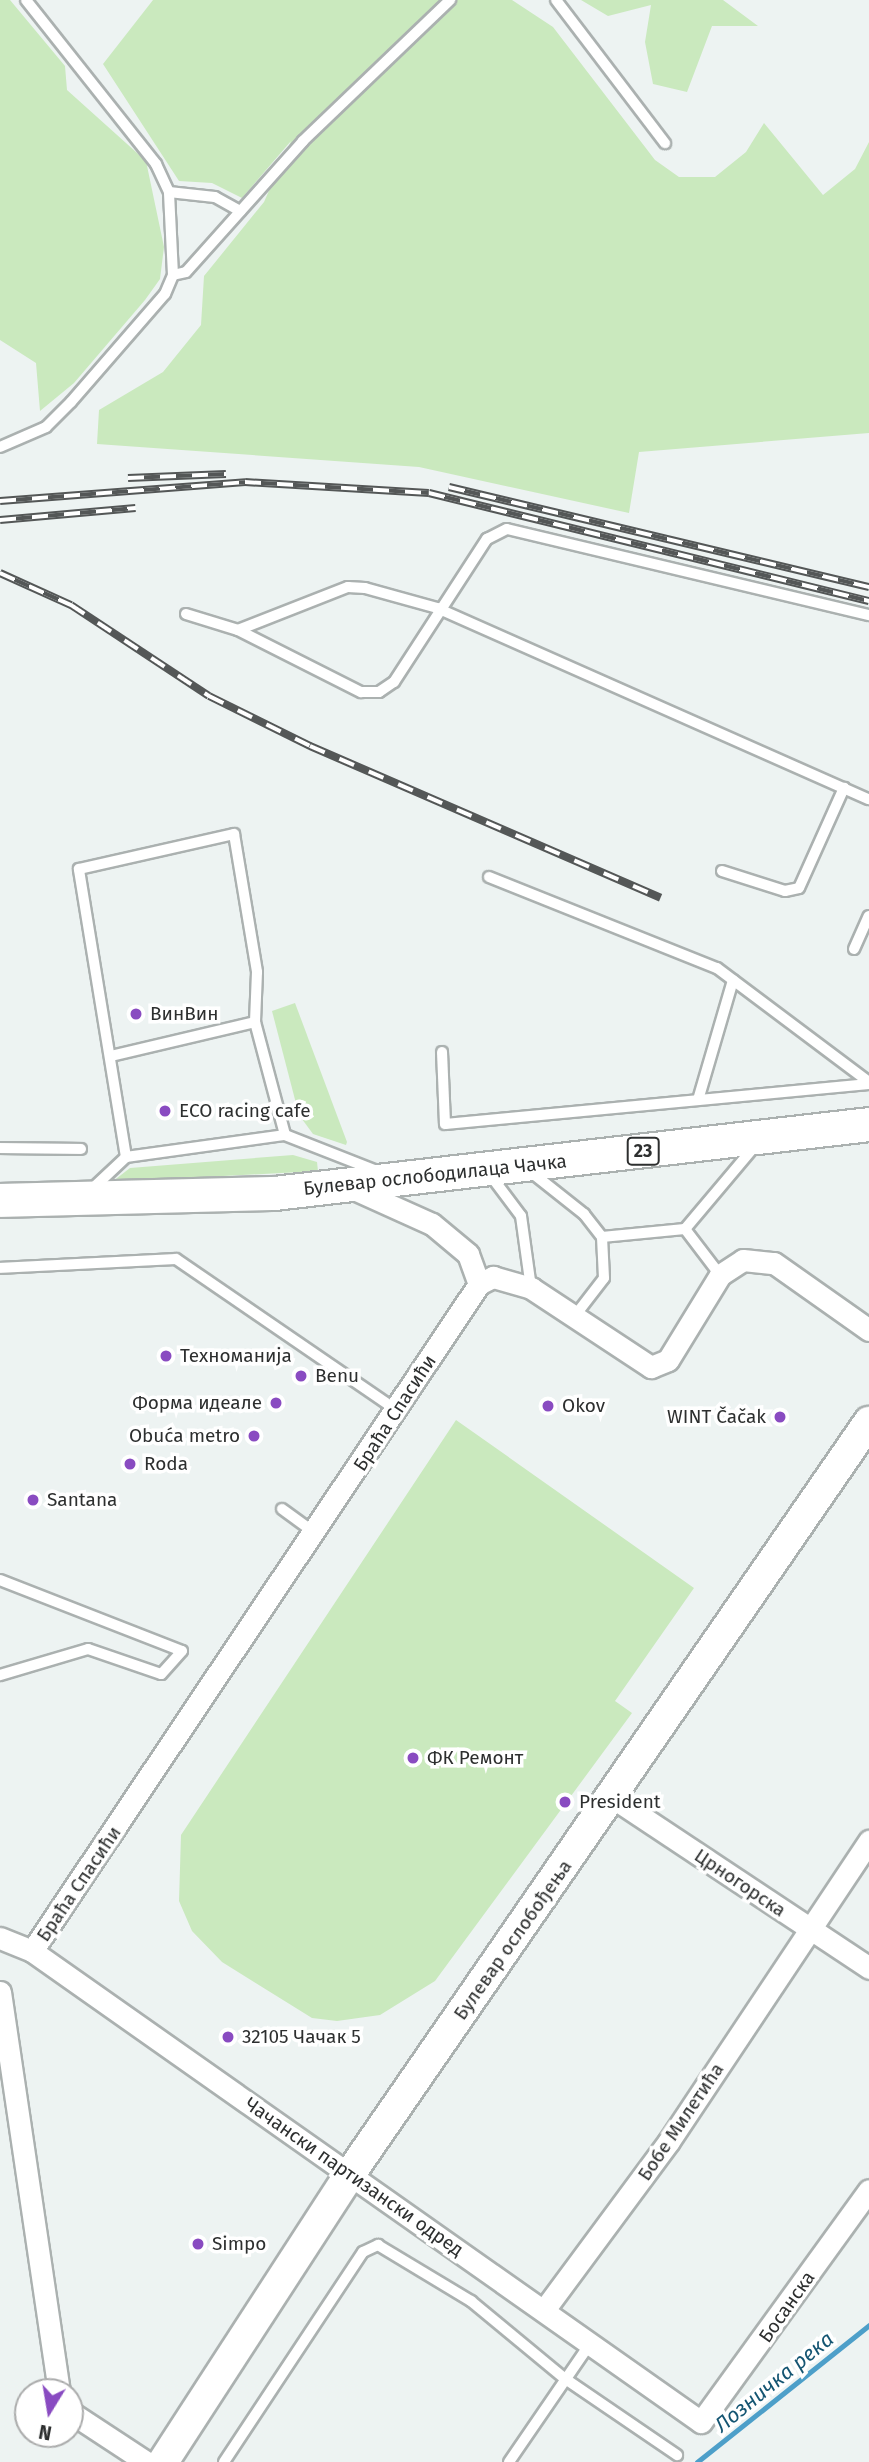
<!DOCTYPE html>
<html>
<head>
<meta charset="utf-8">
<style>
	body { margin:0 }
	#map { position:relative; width:869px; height:2462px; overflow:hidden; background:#edf3f2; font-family:"Fira Sans",sans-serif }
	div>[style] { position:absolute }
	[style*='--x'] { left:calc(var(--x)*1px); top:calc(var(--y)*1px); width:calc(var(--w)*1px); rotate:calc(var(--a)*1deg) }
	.green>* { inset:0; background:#cae9be }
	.stream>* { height:5px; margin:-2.5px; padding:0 2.5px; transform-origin:2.5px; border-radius:2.5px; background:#4d9fc9 }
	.roads { filter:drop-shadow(2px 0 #abb1b0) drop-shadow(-2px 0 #abb1b0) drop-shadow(0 2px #abb1b0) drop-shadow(0 -2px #abb1b0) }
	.lane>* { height:10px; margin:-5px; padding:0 5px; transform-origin:5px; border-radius:5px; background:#fff }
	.street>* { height:21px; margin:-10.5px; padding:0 10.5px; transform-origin:10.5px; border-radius:10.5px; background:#fff }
	.secondary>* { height:30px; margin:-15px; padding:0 15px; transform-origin:15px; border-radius:15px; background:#fff }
	.primary>* { height:33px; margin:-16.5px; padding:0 16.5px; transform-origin:16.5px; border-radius:16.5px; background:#fff }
	.rail>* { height:8px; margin-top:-4px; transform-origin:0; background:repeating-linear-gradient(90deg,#fff 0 16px,#545757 0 32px); box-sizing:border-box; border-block:2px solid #545757 }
	.dots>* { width:19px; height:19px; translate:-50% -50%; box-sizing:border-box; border:4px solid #fff; border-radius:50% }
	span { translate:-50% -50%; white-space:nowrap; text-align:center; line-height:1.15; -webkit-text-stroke:7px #fff; paint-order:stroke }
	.shield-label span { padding:2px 5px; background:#fff; border:2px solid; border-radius:5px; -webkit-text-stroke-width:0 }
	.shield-label { font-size:18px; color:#2d2f2f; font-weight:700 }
	.poi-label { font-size:19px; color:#2d2f2f }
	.left { translate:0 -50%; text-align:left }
	.right { translate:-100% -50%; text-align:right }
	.street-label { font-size:19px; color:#2d2f2f }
	.water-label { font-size:21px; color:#145572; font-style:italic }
	.north { position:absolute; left:14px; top:2378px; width:70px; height:70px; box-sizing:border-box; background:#fff; border:2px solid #abacac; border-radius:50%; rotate:191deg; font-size:19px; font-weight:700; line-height:28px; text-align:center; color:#2d2f2f }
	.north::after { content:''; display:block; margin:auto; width:24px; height:32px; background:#894bc1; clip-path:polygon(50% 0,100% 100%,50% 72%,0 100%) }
</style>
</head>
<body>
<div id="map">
	<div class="green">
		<i style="clip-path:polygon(0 0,10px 0,65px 66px,67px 90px,146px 161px,164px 247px,160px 279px,145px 300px,74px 383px,40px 411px,36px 363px,0 340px)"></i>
		<i style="clip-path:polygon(153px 0,512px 0,553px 27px,655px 160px,679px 177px,715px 177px,746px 152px,764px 123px,823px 195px,855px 169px,869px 142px,869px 433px,639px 452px,629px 513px,419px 467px,97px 444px,99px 410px,163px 372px,201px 325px,204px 276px,264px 202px,291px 141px,242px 198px,212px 183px,179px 181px,103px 64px)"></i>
		<i style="clip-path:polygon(581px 0,723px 0,758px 26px,712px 26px,687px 92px,653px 84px,645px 42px,651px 5px,608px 16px)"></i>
		<i style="clip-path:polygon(295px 1003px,347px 1142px,346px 1145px,313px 1134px,299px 1115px,272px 1011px)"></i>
		<i style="clip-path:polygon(293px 1155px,317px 1162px,318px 1171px,112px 1182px,130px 1168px)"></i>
		<i style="clip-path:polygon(456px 1420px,694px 1588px,615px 1701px,632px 1713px,435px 1981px,380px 2015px,337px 2021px,312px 2018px,222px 1962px,192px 1931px,179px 1901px,181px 1835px)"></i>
	</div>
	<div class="stream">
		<i style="--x:697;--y:2462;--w:220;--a:-38.5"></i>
	</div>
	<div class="roads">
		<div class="lane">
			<i style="--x:556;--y:0;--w:180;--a:52.7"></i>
			<i style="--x:169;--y:192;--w:46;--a:6.2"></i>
			<i style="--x:215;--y:197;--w:29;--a:29"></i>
			<i style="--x:173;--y:275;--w:13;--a:-13"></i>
			<i style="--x:186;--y:272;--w:176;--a:-48.2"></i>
			<i style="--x:303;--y:141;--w:204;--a:-43.8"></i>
			<i style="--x:0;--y:447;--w:50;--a:-23.5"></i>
			<i style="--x:46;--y:427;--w:35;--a:-45"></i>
			<i style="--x:71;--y:402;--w:143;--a:-49"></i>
			<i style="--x:165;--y:294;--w:21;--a:-67"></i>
			<i style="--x:173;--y:275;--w:83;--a:-92.8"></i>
			<i style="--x:169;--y:192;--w:31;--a:-115"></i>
			<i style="--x:156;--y:164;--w:209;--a:-128.4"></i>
			<i style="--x:186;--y:614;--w:54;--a:17.1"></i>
			<i style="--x:238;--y:630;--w:138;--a:26.8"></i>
			<i style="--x:361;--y:692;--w:18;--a:0"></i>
			<i style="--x:379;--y:692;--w:18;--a:-34"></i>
			<i style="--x:394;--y:682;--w:171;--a:-57"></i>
			<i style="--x:487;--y:539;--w:22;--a:-27"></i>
			<i style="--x:507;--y:529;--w:372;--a:13.4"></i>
			<i style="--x:238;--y:630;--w:118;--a:-21.4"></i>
			<i style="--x:348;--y:587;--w:17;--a:3"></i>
			<i style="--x:365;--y:588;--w:75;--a:15.5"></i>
			<i style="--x:437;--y:608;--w:472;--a:23.9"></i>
			<i style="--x:722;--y:871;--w:66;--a:17.6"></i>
			<i style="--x:785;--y:891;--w:14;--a:-12"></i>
			<i style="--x:799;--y:888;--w:110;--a:-65.8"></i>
			<i style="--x:489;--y:877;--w:245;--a:21.8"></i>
			<i style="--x:717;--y:968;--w:190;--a:36.9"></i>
			<i style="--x:854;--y:949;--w:36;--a:-66"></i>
			<i style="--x:442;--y:1052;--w:72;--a:87.6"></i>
			<i style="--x:445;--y:1124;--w:426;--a:-5.4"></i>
			<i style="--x:111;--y:1056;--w:148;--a:-13.3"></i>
			<i style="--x:698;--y:1100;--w:125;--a:-73.7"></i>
			<i style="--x:0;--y:1148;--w:81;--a:0.7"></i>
			<i style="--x:126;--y:1157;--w:292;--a:-99.3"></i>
			<i style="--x:79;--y:869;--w:159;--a:-12.7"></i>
			<i style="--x:234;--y:834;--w:140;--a:80.5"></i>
			<i style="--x:257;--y:972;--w:50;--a:92.3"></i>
			<i style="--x:255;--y:1022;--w:117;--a:75.1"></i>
			<i style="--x:531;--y:1172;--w:68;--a:38.4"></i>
			<i style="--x:584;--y:1214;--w:29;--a:52"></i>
			<i style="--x:491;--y:1176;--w:50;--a:53.1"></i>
			<i style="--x:521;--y:1216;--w:73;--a:82.1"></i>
			<i style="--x:92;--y:1189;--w:47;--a:-43.3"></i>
			<i style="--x:126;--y:1157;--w:161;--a:-7.9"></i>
			<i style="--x:285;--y:1135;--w:99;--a:21.4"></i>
			<i style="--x:685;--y:1229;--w:109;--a:-49.9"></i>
			<i style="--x:0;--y:1268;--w:176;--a:-2.9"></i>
			<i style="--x:176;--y:1259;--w:269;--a:34.4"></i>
			<i style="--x:574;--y:1317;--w:49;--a:-52.4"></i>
			<i style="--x:604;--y:1278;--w:41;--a:-92.8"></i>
			<i style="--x:602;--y:1237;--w:83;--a:-5.5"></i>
			<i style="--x:685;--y:1229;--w:58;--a:52.7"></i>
			<i style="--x:282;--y:1509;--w:39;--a:36"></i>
			<i style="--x:0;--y:1580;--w:195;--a:21.3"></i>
			<i style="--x:182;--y:1651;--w:31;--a:132"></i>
			<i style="--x:161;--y:1674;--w:77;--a:-161.1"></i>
			<i style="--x:88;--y:1649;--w:92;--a:163.5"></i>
			<i style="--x:224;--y:2462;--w:252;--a:-56.5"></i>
			<i style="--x:363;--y:2252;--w:17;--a:-25"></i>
			<i style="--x:378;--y:2245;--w:109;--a:31.1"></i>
			<i style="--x:471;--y:2301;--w:121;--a:39.6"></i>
			<i style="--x:564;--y:2378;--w:137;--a:34.3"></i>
			<i style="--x:509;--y:2462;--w:142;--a:-55.6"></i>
		</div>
		<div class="street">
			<i style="--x:354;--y:1189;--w:85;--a:24.2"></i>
			<i style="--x:432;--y:1224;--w:47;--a:39.8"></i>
			<i style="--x:468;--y:1254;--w:32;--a:70"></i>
			<i style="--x:612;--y:1797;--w:309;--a:33.6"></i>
			<i style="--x:0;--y:1938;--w:35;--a:22"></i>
			<i style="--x:32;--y:1951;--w:818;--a:35.15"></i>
			<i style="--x:701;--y:2422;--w:286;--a:-54.1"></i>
			<i style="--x:32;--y:1951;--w:803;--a:-56.17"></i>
			<i style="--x:479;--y:1284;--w:16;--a:-27"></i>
			<i style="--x:493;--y:1277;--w:40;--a:16"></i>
			<i style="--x:531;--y:1288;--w:144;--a:33.4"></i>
			<i style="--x:651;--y:1367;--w:18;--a:-22"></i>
			<i style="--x:668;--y:1360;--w:100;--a:-58.5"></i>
			<i style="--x:720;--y:1275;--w:27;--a:-33"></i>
			<i style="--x:743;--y:1260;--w:31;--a:6"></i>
			<i style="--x:774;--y:1263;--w:116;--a:35.2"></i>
			<i style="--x:0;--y:1992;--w:404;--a:81.6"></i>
			<i style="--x:544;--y:2310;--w:210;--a:-53.5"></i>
			<i style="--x:669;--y:2141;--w:361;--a:-56.3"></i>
			<i style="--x:70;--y:2412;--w:91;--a:33.3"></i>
		</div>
		<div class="secondary">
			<i style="--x:163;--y:2462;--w:343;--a:-57"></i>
			<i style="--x:350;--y:2174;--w:914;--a:-55.39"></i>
		</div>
		<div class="primary">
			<i style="--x:0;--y:1200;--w:274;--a:-1.5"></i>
			<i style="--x:274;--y:1193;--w:599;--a:-6.61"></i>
		</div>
	</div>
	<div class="rail">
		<i style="--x:128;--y:478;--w:98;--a:-2.3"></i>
		<i style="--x:449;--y:487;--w:432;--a:13.4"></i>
		<i style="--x:0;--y:501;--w:246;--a:-4.4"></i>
		<i style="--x:245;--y:482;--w:184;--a:3.4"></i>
		<i style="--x:429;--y:493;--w:453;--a:13.8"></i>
		<i style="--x:0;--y:520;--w:136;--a:-5.1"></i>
		<i style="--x:0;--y:573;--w:78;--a:24.3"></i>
		<i style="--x:71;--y:605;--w:165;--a:33.4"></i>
		<i style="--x:209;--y:696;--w:113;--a:26.3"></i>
		<i style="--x:310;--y:746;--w:382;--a:23.4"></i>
	</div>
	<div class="dots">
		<i style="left:136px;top:1014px;background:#894bc1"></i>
		<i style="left:165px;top:1111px;background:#894bc1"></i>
		<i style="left:166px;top:1356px;background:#894bc1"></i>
		<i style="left:301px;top:1376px;background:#894bc1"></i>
		<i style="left:276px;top:1403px;background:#894bc1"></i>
		<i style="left:548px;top:1406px;background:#894bc1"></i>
		<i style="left:780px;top:1417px;background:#894bc1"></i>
		<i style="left:254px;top:1436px;background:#894bc1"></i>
		<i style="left:130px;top:1464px;background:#894bc1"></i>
		<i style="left:33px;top:1500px;background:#894bc1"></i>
		<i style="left:413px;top:1758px;background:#894bc1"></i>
		<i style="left:565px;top:1802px;background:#894bc1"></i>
		<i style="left:228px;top:2037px;background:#894bc1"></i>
		<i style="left:198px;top:2244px;background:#894bc1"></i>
	</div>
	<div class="shield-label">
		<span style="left:643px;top:1151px">23</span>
	</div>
	<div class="poi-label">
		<span class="left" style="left:150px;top:1014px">ВинВин</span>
		<span class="left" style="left:179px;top:1111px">ECO racing cafe</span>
		<span class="left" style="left:180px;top:1356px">Техноманија</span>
		<span class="left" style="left:315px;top:1376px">Benu</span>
		<span class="right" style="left:262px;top:1403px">Форма идеале</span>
		<span class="left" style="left:562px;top:1406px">Okov</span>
		<span class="right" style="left:766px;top:1417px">WINT Čačak</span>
		<span class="right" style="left:240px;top:1436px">Obuća metro</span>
		<span class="left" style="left:144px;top:1464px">Roda</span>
		<span class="left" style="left:47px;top:1500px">Santana</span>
		<span class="left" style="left:427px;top:1758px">ФК Ремонт</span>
		<span class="left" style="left:579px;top:1802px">President</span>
		<span class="left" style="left:242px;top:2037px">32105 Чачак 5</span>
		<span class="left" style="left:212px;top:2244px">Simpo</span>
	</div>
	<div class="street-label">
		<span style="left:435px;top:1175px;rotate:-6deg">Булевар ослободилаца Чачка</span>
		<span style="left:395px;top:1413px;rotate:-57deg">Браћа Спасићи</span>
		<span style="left:740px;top:1883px;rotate:34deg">Црногорска</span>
		<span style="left:79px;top:1884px;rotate:-56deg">Браћа Спасићи</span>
		<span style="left:513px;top:1940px;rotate:-55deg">Булевар ослобођења</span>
		<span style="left:681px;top:2122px;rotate:-56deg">Бобе Милетића</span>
		<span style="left:354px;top:2177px;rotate:35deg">Чачански партизански одред</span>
		<span style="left:787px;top:2307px;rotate:-55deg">Босанска</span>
	</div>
	<div class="water-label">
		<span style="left:774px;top:2382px;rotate:-39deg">Лозничка река</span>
	</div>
	<div class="north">N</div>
</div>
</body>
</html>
